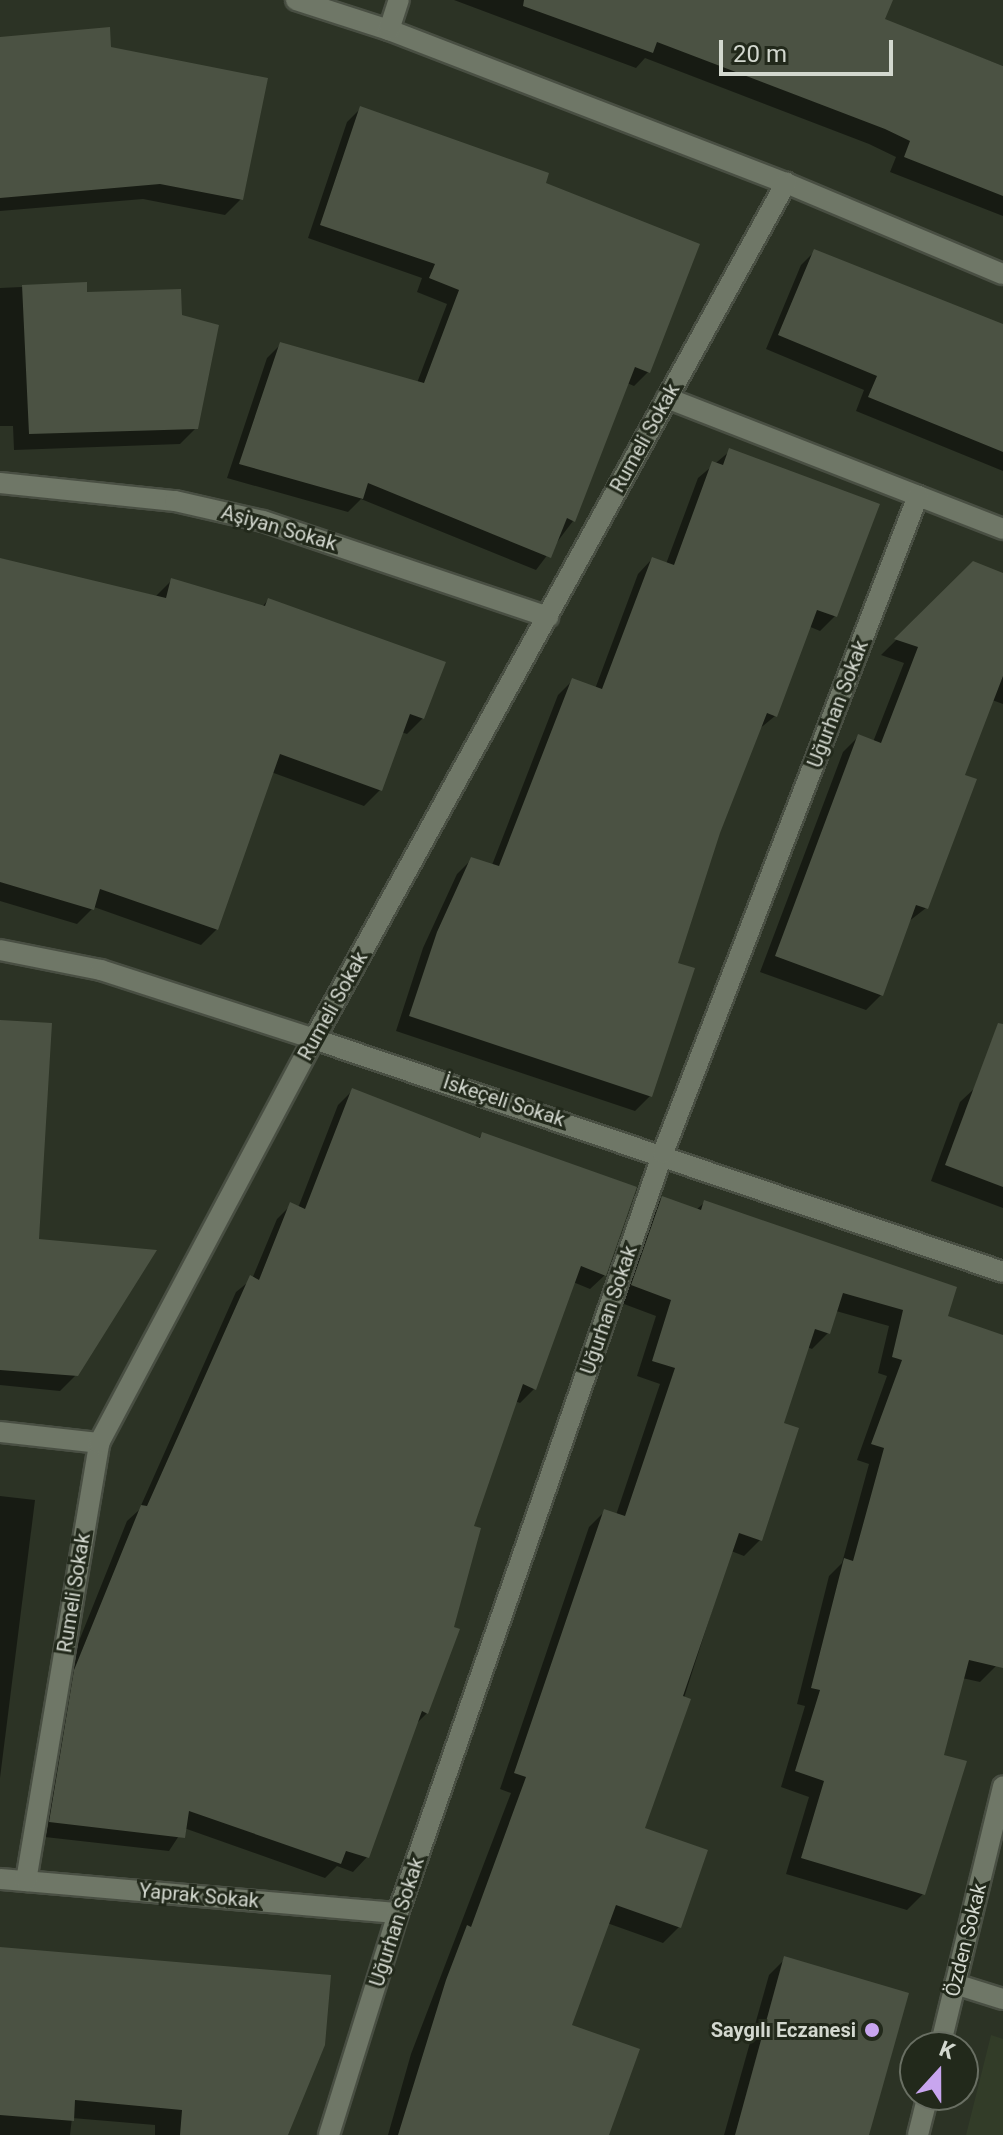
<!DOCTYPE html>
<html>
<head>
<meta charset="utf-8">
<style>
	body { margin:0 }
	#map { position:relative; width:1003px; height:2135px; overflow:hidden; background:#2c3325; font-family:Roboto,sans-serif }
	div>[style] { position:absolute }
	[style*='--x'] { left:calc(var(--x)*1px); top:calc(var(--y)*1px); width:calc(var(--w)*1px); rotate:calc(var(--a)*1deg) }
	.built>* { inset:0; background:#323c28 }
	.shadow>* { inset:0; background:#0007 }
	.building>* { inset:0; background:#4b5243 }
	.roads { filter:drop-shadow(2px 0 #494f43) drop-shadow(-2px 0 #494f43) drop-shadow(0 2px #494f43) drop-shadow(0 -2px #494f43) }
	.minor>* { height:20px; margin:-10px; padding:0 10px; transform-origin:10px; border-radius:10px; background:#6f7767 }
	.dots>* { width:22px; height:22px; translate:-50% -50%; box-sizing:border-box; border:4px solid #22291b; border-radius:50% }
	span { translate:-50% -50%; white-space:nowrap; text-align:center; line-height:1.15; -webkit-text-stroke:6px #22291b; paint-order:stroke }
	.street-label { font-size:20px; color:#d3d8cf }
	.poi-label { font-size:20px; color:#d3d8cf; font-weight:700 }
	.right { translate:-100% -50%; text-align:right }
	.north { position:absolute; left:899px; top:2031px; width:80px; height:80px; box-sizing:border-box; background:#22291b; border:2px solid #696f63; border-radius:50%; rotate:21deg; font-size:22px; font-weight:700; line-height:32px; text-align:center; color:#d3d8cf }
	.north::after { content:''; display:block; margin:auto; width:28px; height:36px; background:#c8a5ef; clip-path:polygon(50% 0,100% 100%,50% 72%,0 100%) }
	.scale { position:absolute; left:719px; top:40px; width:174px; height:36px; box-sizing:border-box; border:4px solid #d3d8cf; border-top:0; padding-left:10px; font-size:24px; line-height:28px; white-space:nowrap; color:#d3d8cf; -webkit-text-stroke:6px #22291b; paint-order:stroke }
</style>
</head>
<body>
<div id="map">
	<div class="built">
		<i style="clip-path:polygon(991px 2035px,1003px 2039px,1003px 2135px,966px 2135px)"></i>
	</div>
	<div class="shadow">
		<i style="clip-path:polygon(454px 0,889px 0,883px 20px,1003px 66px,1003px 216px,890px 172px,896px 157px,869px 144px,645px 58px,636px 68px)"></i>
		<i style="clip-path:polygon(0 39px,110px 48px,241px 199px,225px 215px,143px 199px,0 211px)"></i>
		<i style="clip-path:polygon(361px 108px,543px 184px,648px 372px,634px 386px,627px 383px,573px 521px,536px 570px,361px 499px,348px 512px,227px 478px,267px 358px,281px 344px,417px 383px,447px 304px,417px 292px,422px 278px,308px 238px,347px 122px)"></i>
		<i style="clip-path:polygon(815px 251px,1003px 327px,1003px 471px,856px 411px,864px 390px,766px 349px,801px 265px)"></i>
		<i style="clip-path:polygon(85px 284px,85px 294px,180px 316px,196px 428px,180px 444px,14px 450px,13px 426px,0 426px,0 288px)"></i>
		<i style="clip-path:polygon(730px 451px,835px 616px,820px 631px,808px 626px,775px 716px,758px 730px,718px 832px,676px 964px,692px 970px,650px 1096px,635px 1111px,396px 1031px,423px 948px,457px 874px,472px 859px,492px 865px,558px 695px,573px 680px,595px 689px,638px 574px,652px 559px,666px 564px,698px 478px)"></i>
		<i style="clip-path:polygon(0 562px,156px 596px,172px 580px,262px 607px,268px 600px,423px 718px,407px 734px,401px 732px,380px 790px,364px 806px,271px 772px,217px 929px,201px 945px,94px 907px,77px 924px,0 901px)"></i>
		<i style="clip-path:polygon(973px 564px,1003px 575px,1003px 704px,992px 700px,963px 776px,926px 908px,908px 922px,881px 995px,866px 1010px,760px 972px,843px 752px,859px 736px,873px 742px,904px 663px,881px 655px)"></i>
		<i style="clip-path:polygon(0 1022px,37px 1241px,76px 1375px,60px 1391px,0 1385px)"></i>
		<i style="clip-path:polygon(976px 1087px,1003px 1097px,1003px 1208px,931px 1181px,960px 1102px)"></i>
		<i style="clip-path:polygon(352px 1091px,478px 1139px,482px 1134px,605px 1275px,590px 1289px,573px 1282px,534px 1389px,520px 1403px,515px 1401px,472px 1528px,427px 1713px,416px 1724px,367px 1857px,353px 1872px,337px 1866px,325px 1878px,184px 1828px,169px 1851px,36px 1836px,61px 1686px,127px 1521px,139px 1510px,236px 1292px,252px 1279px,277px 1219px,291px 1205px,298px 1208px,338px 1105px)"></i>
		<i style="clip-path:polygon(662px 1198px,696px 1210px,705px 1202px,946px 1317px,1003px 1337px,1003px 1638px,996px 1666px,980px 1682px,962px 1678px,941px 1756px,923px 1894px,907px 1910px,786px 1874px,809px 1797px,781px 1787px,805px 1706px,797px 1704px,829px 1576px,842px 1563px,869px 1464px,857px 1460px,887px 1376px,878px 1373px,889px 1326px,836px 1311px,828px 1333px,812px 1349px,807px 1347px,781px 1424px,760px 1540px,744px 1556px,731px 1551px,642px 1829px,679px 1927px,663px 1943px,607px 1923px,569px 2026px,607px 2135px,388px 2135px,411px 2054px,511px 1793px,500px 1789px,589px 1527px,605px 1511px,616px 1515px,660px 1384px,637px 1376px,656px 1316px,616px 1301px,646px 1214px)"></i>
		<i style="clip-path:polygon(0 1496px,35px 1500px,0 1778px)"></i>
		<i style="clip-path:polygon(0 1952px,286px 2135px,155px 2135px,155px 2125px,72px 2118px,70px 2135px,0 2135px)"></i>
		<i style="clip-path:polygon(785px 1959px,867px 2135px,724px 2135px,769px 1975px)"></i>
	</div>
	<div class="building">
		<i style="clip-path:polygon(524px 0,893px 0,885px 19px,1003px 66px,1003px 196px,904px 157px,910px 141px,885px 129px,657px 42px,653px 53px,523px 6px)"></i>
		<i style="clip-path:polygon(110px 27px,111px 47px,268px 78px,243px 200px,160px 184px,0 198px,0 37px)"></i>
		<i style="clip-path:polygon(360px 106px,549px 173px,546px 183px,700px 244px,650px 373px,635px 367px,575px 522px,567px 518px,551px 558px,368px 483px,363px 499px,239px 464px,280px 342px,424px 383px,459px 290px,429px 278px,435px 264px,320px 225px)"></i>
		<i style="clip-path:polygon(814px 249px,1003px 324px,1003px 452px,868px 397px,877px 376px,778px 335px)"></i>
		<i style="clip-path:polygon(87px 282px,87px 292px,181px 289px,182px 315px,219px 325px,198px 429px,29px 434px,22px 285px)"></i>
		<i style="clip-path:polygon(729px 448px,880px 504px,837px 617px,817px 610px,777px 717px,767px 713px,720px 833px,678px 963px,695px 968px,652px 1097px,409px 1016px,437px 932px,471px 857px,499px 866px,572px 678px,602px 689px,652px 557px,674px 565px,712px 461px,723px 465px)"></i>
		<i style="clip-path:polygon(0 558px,166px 598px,171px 578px,265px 606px,268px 598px,446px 662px,424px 719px,410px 714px,382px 791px,280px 754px,218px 930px,100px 889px,94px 910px,0 882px)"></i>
		<i style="clip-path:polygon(973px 561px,1003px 573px,1003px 676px,965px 775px,977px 779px,928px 909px,916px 905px,883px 996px,775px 956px,858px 734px,881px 743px,918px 647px,894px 639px)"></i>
		<i style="clip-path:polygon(0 1020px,52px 1023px,39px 1239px,157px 1250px,78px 1376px,0 1370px)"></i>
		<i style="clip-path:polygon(998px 1023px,1003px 1024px,1003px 1187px,945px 1165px)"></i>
		<i style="clip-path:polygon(352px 1088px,480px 1138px,482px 1132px,637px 1187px,606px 1276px,581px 1266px,536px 1390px,523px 1384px,474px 1526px,481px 1528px,454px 1627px,460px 1629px,428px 1714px,422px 1711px,369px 1858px,346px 1851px,341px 1864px,189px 1811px,185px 1838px,49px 1822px,74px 1670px,141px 1505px,147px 1506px,250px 1275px,259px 1280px,290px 1202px,305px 1209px)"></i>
		<i style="clip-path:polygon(662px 1196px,701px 1210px,704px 1200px,957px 1287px,948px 1316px,1003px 1335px,1003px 1668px,969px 1660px,944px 1755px,967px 1761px,925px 1895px,801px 1858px,824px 1781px,795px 1771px,820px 1690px,811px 1688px,844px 1558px,853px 1561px,884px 1448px,871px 1444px,902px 1360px,892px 1357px,903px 1310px,843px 1293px,830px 1334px,815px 1329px,784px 1423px,799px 1428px,762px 1541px,739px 1533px,683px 1696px,691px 1699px,645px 1828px,708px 1850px,681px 1928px,616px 1905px,572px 2025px,640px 2049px,609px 2135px,398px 2135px,446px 1980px,467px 1925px,471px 1927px,526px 1777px,514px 1773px,604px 1509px,625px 1516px,675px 1368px,652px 1361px,671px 1300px,631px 1285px)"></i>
		<i style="clip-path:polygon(0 1947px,331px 1975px,325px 2045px,288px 2135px,180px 2135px,182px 2110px,75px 2100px,74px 2121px,0 2115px)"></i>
		<i style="clip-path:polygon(784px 1956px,909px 1993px,869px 2135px,735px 2135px)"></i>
	</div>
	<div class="roads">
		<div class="minor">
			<i style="--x:296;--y:0;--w:98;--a:17.9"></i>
			<i style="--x:389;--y:30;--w:425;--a:21.1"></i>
			<i style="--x:786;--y:183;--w:235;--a:22.8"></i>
			<i style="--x:389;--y:30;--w:32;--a:-72"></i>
			<i style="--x:667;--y:398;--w:361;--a:21.3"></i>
			<i style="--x:0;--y:483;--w:176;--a:5.9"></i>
			<i style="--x:175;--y:501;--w:90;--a:12.8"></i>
			<i style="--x:263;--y:521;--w:301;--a:18.6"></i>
			<i style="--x:0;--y:950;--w:103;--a:11.2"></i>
			<i style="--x:101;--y:970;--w:224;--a:17.9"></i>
			<i style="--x:314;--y:1039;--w:727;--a:18.68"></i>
			<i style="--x:0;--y:1432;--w:100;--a:6.3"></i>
			<i style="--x:0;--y:1879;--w:399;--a:4.9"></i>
			<i style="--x:26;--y:1881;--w:444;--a:-80.5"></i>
			<i style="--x:99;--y:1443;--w:458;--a:-62"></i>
			<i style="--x:314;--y:1039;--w:978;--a:-61.13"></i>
			<i style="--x:955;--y:1984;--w:50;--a:17.4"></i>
			<i style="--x:940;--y:2047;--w:268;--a:-76.4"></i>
			<i style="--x:329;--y:2135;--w:232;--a:-72.7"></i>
			<i style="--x:398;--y:1913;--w:805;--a:-70.78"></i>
			<i style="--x:663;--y:1153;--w:705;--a:-68.79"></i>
			<i style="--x:918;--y:2135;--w:41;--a:-76"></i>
		</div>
	</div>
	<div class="dots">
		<i style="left:872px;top:2030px;background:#c8a5ef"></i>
	</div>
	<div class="street-label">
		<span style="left:645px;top:438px;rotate:-61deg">Rumeli Sokak</span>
		<span style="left:279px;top:528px;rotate:16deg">Aşiyan Sokak</span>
		<span style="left:838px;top:704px;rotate:-69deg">Uğurhan Sokak</span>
		<span style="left:333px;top:1006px;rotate:-61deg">Rumeli Sokak</span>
		<span style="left:504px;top:1101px;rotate:18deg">İskeçeli Sokak</span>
		<span style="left:609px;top:1310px;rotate:-71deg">Uğurhan Sokak</span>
		<span style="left:74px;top:1593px;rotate:-81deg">Rumeli Sokak</span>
		<span style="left:199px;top:1896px;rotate:5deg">Yaprak Sokak</span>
		<span style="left:397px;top:1922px;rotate:-72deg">Uğurhan Sokak</span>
		<span style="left:966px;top:1940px;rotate:-76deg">Özden Sokak</span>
	</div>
	<div class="poi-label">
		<span class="right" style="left:856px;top:2030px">Saygılı Eczanesi</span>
	</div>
	<div class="north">K</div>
	<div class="scale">20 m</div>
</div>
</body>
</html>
